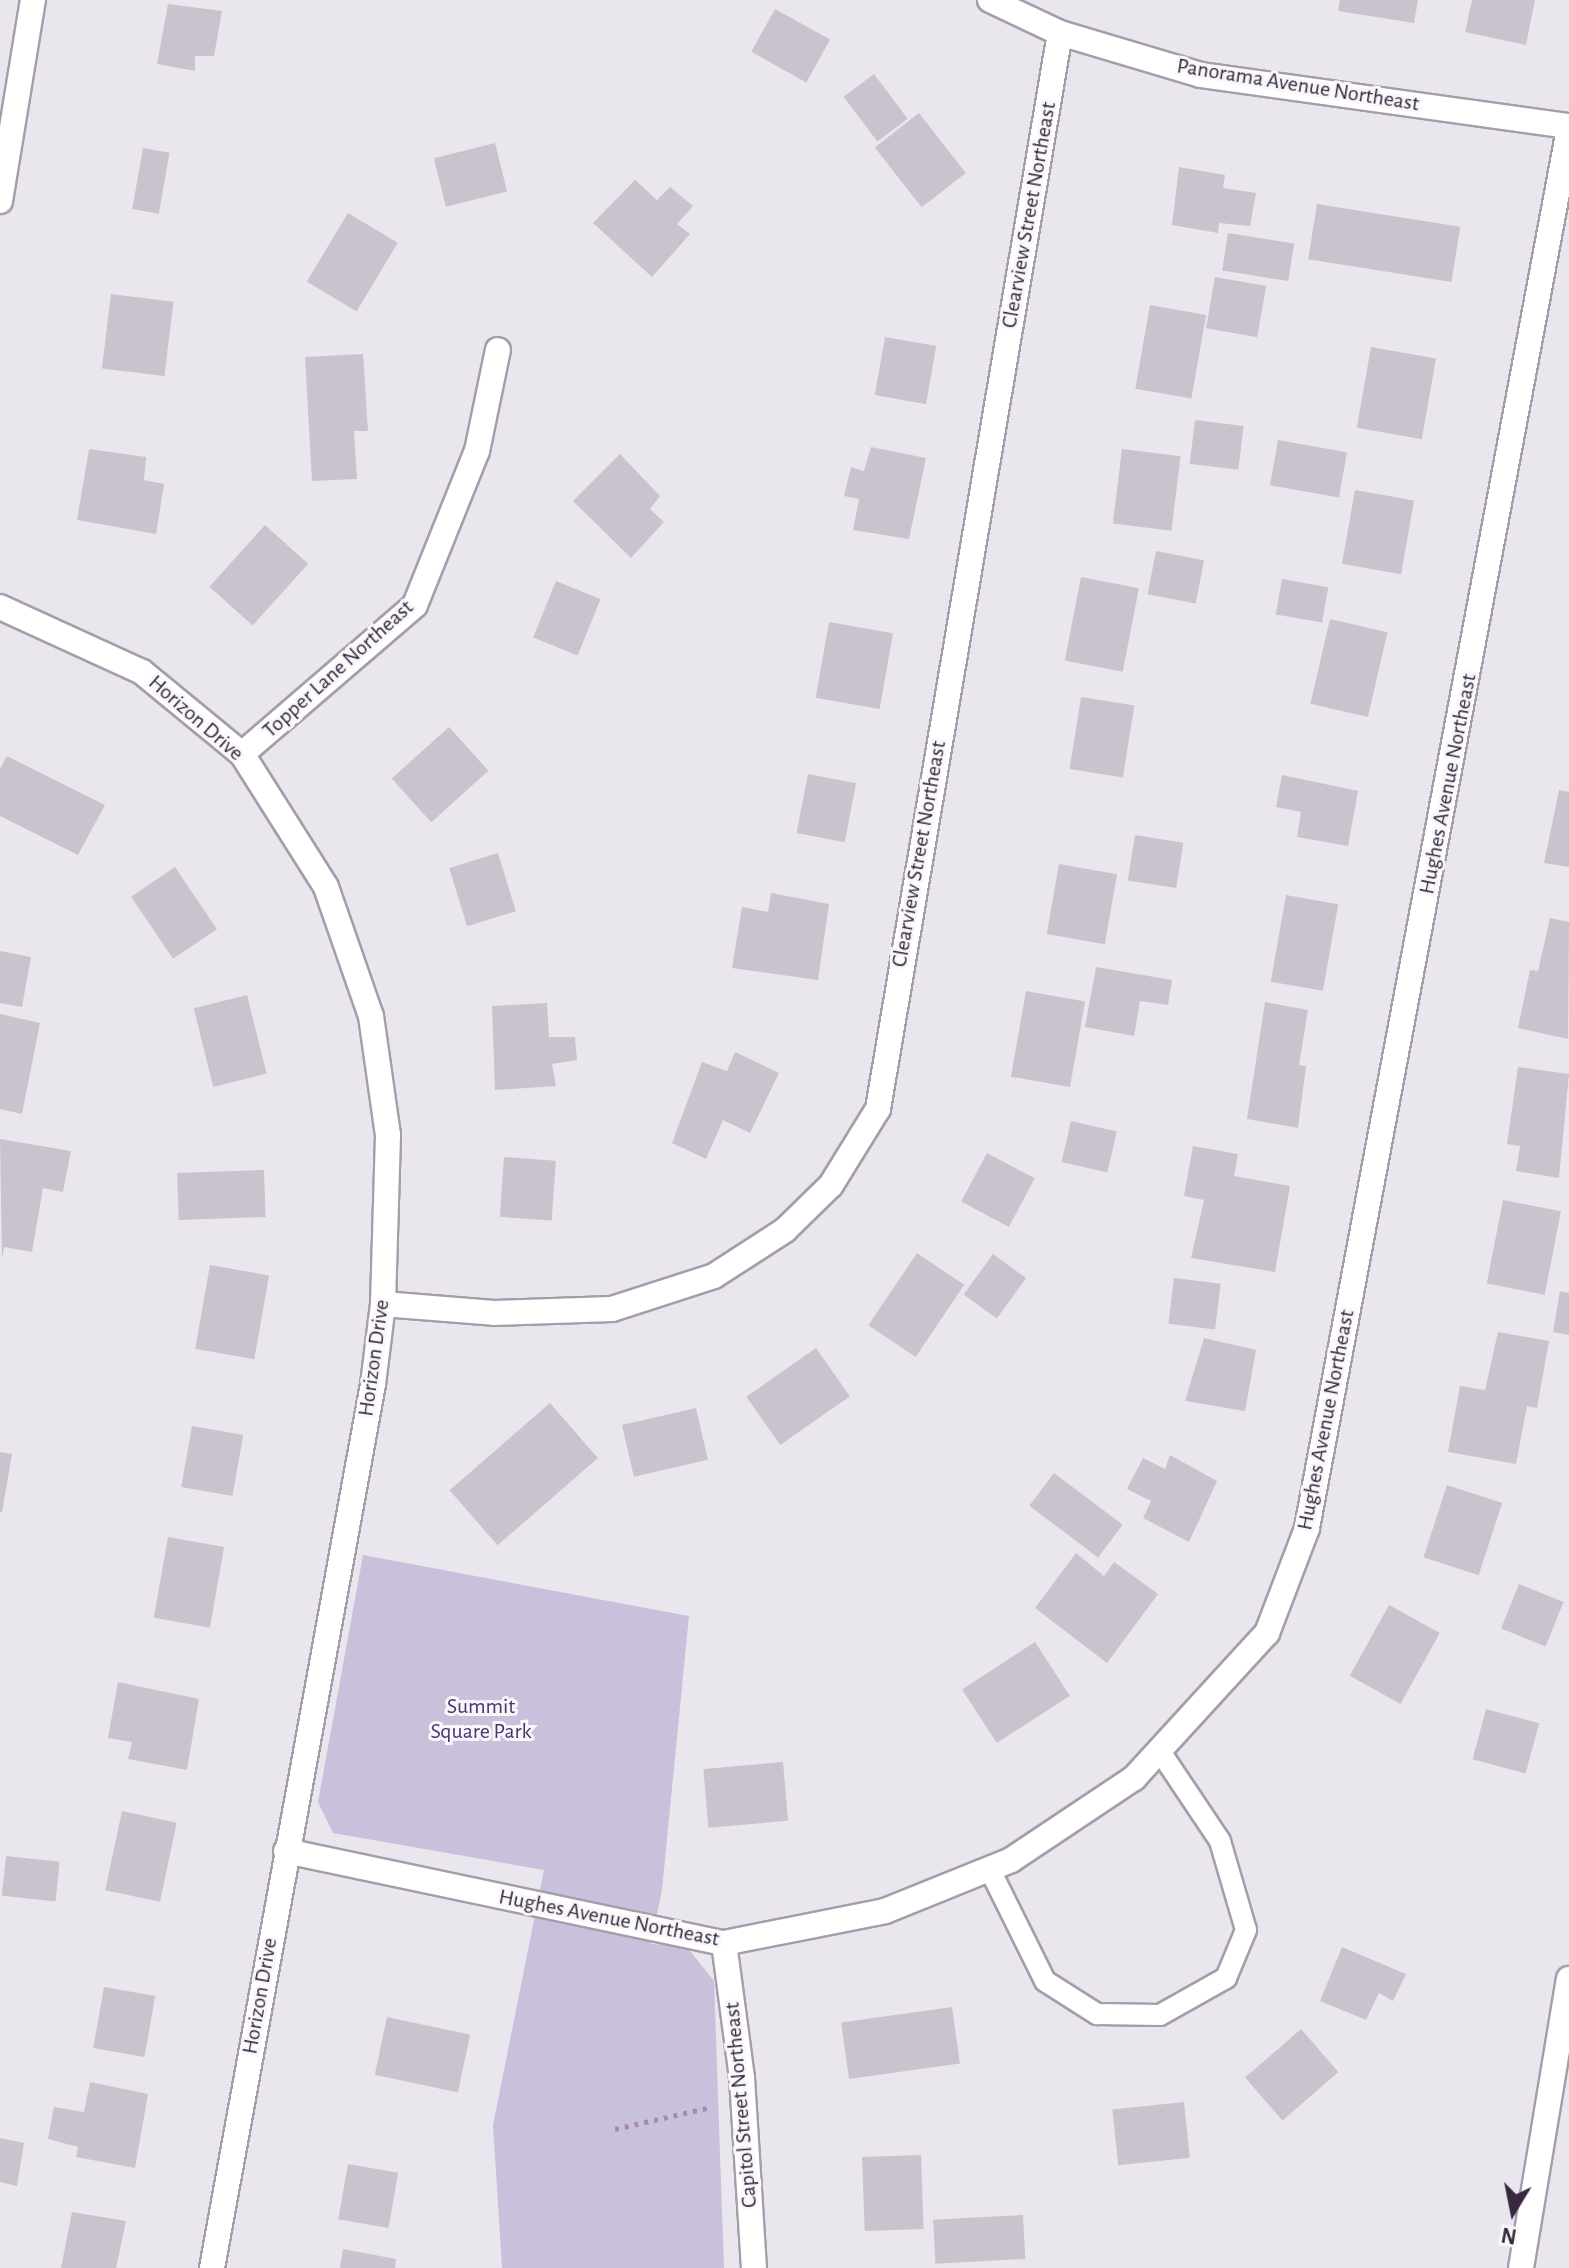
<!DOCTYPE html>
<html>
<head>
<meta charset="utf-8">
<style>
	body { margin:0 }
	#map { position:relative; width:1569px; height:2268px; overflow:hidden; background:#eae6ee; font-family:"Alegreya Sans",sans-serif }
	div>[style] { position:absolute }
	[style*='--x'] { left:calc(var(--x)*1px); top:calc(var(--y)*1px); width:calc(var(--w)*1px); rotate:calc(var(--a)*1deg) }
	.green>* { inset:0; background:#c9c1dc }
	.building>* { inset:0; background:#cac3ce; transform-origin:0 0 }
	.path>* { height:5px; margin-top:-2.5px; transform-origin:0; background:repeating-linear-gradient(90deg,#a48aae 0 4px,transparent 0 10px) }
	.roads { filter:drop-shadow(2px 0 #a69dab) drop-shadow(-2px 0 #a69dab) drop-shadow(0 2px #a69dab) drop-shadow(0 -2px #a69dab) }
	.lane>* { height:20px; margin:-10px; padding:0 10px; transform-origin:10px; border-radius:10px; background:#fff }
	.street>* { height:24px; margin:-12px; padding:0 12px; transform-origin:12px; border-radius:12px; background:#fff }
	.secondary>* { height:24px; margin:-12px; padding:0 12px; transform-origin:12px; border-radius:12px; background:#fff }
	span { translate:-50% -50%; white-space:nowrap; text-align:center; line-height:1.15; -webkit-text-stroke:6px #f8f7fa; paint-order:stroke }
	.street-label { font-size:22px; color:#38273e }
	.park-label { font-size:22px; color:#4e3471 }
	.north { position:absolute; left:1473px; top:2172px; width:80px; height:80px; -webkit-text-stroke:6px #f8f7fa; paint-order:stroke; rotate:190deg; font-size:22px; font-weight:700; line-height:32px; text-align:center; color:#38273e }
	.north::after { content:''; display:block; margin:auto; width:28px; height:36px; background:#38273e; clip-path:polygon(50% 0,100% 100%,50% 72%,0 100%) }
</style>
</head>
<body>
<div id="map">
	<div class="green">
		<i style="clip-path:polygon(363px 1555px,689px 1616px,662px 1890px,651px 1944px,686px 1946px,714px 1981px,724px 2268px,502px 2268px,493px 2125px,544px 1870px,333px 1833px,318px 1802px)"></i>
	</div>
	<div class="building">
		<i style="clip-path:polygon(1340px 0,1418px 0,1414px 23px,1338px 11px)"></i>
		<i style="clip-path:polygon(1472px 0,1535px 0,1526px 45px,1465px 32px)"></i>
		<i style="clip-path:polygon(168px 4px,222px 11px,214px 56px,195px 56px,195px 71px,157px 64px)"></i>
		<i style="left:775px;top:9px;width:63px;height:49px;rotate:29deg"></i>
		<i style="left:874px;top:74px;width:56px;height:38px;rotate:53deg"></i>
		<i style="left:919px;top:113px;width:76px;height:56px;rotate:52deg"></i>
		<i style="left:495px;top:143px;width:50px;height:63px;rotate:76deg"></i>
		<i style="left:143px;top:148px;width:27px;height:62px;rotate:10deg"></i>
		<i style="clip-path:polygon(1179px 167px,1225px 175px,1223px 188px,1256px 193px,1250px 226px,1219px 223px,1218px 233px,1172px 225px)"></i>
		<i style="clip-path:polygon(635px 180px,657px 200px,670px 187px,693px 206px,677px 224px,690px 234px,652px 277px,593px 223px)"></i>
		<i style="left:1317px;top:204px;width:145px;height:56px;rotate:9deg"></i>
		<i style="left:348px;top:213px;width:58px;height:80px;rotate:31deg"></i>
		<i style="left:1228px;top:233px;width:67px;height:38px;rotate:9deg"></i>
		<i style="left:1215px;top:277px;width:52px;height:52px;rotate:10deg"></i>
		<i style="left:111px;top:294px;width:63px;height:75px;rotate:7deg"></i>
		<i style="left:1150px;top:305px;width:57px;height:85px;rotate:10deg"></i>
		<i style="left:885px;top:337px;width:52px;height:59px;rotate:10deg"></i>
		<i style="left:1371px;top:347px;width:66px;height:82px;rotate:10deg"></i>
		<i style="clip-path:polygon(363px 354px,368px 431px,354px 431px,357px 479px,312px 481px,305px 357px)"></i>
		<i style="left:1195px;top:420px;width:49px;height:44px;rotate:7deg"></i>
		<i style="left:1278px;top:440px;width:70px;height:46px;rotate:10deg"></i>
		<i style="clip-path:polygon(871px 447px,926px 458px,909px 539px,853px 530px,859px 499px,844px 496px,851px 467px,864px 471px)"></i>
		<i style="clip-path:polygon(89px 449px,146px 457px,144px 480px,164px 484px,156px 534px,77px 520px)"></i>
		<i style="left:1122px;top:449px;width:59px;height:75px;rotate:7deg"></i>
		<i style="clip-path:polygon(620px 454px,660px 496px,650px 509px,664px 522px,631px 558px,573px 501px)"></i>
		<i style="left:1355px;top:490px;width:60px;height:75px;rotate:10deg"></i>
		<i style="left:265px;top:525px;width:58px;height:83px;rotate:42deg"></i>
		<i style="left:1156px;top:551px;width:49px;height:44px;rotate:11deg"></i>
		<i style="left:1081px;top:577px;width:59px;height:85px;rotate:11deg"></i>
		<i style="left:1282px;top:579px;width:47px;height:36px;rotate:10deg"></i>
		<i style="left:556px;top:581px;width:48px;height:61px;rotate:22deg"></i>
		<i style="left:1330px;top:619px;width:59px;height:87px;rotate:13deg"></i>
		<i style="left:829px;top:622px;width:65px;height:77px;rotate:10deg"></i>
		<i style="left:1081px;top:697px;width:54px;height:73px;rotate:9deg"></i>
		<i style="left:449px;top:727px;width:59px;height:77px;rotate:48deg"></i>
		<i style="clip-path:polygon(7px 756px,105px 805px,78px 855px,0 816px,0 769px)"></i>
		<i style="left:808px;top:774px;width:49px;height:60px;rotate:11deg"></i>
		<i style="clip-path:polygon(1282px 775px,1358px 791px,1348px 846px,1297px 837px,1301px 812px,1276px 807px)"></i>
		<i style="clip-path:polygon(1559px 790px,1569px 792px,1569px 867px,1544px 863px)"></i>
		<i style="left:1135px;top:835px;width:49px;height:46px;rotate:9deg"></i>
		<i style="left:498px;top:853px;width:61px;height:51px;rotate:73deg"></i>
		<i style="left:1059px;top:864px;width:59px;height:71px;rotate:10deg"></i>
		<i style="left:175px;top:867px;width:75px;height:53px;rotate:56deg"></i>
		<i style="clip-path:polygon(771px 893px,829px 904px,818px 980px,732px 968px,742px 907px,768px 912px)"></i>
		<i style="left:1286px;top:895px;width:53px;height:88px;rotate:10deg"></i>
		<i style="clip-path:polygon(1550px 918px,1569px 922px,1568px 1039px,1518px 1028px,1530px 970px,1538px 971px)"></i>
		<i style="clip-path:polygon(0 951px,31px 957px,22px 1007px,0 1003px)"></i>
		<i style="clip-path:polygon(1096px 967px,1172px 980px,1168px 1005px,1140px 1001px,1134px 1036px,1085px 1027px)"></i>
		<i style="left:1026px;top:991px;width:60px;height:87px;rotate:10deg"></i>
		<i style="left:247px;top:995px;width:81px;height:55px;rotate:76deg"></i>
		<i style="clip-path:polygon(1265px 1002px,1308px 1010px,1299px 1065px,1306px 1066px,1298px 1128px,1247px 1119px)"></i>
		<i style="clip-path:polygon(547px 1003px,549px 1037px,575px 1037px,577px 1060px,552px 1064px,556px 1086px,495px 1090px,492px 1006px)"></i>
		<i style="clip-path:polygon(0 1014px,40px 1023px,22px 1114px,0 1109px)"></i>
		<i style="clip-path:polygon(735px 1052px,779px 1073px,750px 1133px,723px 1120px,706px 1159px,672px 1143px,702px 1062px,727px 1071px)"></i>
		<i style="clip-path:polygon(1518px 1067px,1569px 1074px,1559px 1178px,1516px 1171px,1520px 1146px,1507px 1144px)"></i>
		<i style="left:1071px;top:1121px;width:47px;height:42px;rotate:13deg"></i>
		<i style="clip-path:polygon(0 1139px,71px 1151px,63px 1192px,43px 1188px,32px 1252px,4px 1247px,2px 1260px)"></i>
		<i style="clip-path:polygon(1193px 1146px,1238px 1154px,1234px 1176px,1290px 1186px,1275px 1272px,1191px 1258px,1204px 1200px,1184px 1196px)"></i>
		<i style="left:987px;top:1153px;width:54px;height:55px;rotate:28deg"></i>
		<i style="left:504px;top:1157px;width:52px;height:60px;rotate:4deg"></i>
		<i style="left:264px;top:1170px;width:47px;height:87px;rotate:88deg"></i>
		<i style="left:1503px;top:1200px;width:59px;height:85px;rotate:11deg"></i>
		<i style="left:917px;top:1253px;width:57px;height:87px;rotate:34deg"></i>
		<i style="left:993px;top:1254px;width:41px;height:50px;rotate:36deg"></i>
		<i style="left:210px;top:1265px;width:60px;height:85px;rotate:10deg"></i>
		<i style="left:1174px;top:1278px;width:47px;height:46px;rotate:7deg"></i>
		<i style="clip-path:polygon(1560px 1291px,1569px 1293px,1569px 1335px,1553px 1332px)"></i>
		<i style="clip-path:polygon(1498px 1332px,1549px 1341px,1537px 1408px,1527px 1406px,1516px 1464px,1448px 1452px,1460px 1386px,1485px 1390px)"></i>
		<i style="clip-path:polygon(1204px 1338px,1256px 1350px,1245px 1411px,1185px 1401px)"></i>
		<i style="left:816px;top:1348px;width:59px;height:85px;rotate:55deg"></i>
		<i style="left:550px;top:1403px;width:73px;height:133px;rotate:49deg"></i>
		<i style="left:696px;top:1408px;width:53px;height:76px;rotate:77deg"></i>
		<i style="left:192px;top:1426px;width:52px;height:62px;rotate:10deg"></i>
		<i style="clip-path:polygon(0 1452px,12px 1454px,2px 1512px,0 1512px)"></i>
		<i style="clip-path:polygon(1170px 1455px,1217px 1481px,1189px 1542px,1143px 1518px,1151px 1501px,1127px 1489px,1143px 1458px,1165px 1469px)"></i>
		<i style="left:1054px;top:1473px;width:86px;height:41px;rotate:37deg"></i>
		<i style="left:1447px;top:1485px;width:58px;height:76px;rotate:18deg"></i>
		<i style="left:168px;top:1537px;width:57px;height:82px;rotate:10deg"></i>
		<i style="clip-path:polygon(1076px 1553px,1104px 1576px,1114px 1562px,1158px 1594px,1107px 1663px,1035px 1608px)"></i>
		<i style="left:1519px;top:1584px;width:48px;height:48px;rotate:22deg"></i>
		<i style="left:1389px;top:1605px;width:58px;height:81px;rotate:29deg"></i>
		<i style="left:1035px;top:1642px;width:64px;height:87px;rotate:57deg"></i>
		<i style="clip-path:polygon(118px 1682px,199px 1699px,187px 1770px,128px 1759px,132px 1742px,108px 1738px)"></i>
		<i style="left:1486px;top:1709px;width:55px;height:52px;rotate:15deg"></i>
		<i style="left:783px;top:1762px;width:59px;height:80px;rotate:85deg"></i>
		<i style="left:122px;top:1811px;width:56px;height:81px;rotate:12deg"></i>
		<i style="left:6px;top:1856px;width:54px;height:40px;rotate:6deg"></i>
		<i style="clip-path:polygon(1342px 1947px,1406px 1974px,1393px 2001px,1379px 1993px,1366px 2020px,1320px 2001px)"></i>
		<i style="left:104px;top:1987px;width:52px;height:62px;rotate:10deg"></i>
		<i style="left:952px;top:2007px;width:57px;height:112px;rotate:82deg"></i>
		<i style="left:387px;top:2017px;width:85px;height:59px;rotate:12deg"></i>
		<i style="left:1301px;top:2029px;width:57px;height:74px;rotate:49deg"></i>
		<i style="clip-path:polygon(90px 2082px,148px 2094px,135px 2168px,76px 2157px,78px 2147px,48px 2139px,54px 2107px,84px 2112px)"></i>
		<i style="left:1184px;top:2102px;width:56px;height:72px;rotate:84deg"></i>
		<i style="clip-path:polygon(0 2138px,24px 2143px,17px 2186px,0 2182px)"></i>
		<i style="left:921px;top:2155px;width:74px;height:59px;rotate:88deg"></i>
		<i style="left:348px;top:2164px;width:51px;height:56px;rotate:10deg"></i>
		<i style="clip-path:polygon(72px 2212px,126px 2221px,116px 2268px,61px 2268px)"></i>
		<i style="left:1023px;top:2215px;width:44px;height:90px;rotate:87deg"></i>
		<i style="clip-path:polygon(343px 2249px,396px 2259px,395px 2268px,340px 2268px)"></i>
	</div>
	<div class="path">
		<i style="--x:615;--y:2129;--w:98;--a:-12.9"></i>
	</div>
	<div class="roads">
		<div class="lane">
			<i style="--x:989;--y:1868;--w:126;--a:63.6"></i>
			<i style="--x:1045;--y:1981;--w:62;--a:32.4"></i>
			<i style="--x:1097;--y:2014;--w:63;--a:0.9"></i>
			<i style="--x:1160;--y:2015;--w:76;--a:-29.3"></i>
			<i style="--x:1226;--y:1978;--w:52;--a:-67.4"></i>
			<i style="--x:1246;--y:1930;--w:93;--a:-106.3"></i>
			<i style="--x:1220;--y:1841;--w:110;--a:-123.8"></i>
		</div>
		<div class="street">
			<i style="--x:990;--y:0;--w:77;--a:25.2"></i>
			<i style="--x:1060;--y:33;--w:147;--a:16.6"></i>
			<i style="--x:1201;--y:75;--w:372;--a:7.9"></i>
			<i style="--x:0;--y:201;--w:204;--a:-80.7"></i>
			<i style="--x:0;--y:607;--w:156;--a:24.6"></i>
			<i style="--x:142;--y:672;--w:129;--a:39.4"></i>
			<i style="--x:242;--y:754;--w:157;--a:57.7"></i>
			<i style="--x:326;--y:887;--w:137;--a:70.8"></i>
			<i style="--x:371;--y:1016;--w:120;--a:81.9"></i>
			<i style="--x:388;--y:1135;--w:169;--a:91.7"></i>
			<i style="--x:383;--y:1304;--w:81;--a:97.1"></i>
			<i style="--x:373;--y:1384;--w:899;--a:100.32"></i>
			<i style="--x:242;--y:754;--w:228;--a:-40.7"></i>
			<i style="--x:415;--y:605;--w:166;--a:-68.1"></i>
			<i style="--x:477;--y:451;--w:103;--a:-78.3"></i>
			<i style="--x:383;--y:1304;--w:111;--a:4.6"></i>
			<i style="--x:494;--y:1313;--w:118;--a:-1.9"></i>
			<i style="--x:612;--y:1309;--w:107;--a:-17.9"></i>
			<i style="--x:714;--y:1276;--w:85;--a:-32.9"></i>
			<i style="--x:785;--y:1230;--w:64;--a:-44.4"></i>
			<i style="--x:831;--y:1185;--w:89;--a:-58.3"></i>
			<i style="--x:878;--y:1109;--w:1091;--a:-80.4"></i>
			<i style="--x:286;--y:1851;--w:448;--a:11.9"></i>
			<i style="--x:724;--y:1943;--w:164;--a:-11.2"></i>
			<i style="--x:885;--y:1911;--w:136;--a:-22"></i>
			<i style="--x:1011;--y:1860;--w:148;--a:-33.7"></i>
			<i style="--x:1134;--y:1778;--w:197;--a:-47.5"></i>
			<i style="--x:1267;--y:1633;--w:112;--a:-69.1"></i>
			<i style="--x:1307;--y:1528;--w:1423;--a:-79.39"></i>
			<i style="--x:724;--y:1943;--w:136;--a:82.4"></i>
			<i style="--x:742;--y:2078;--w:190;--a:86.4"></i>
		</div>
		<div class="secondary">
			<i style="--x:1521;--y:2268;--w:293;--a:-80.6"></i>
		</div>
	</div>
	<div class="street-label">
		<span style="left:1298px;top:85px;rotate:9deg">Panorama Avenue Northeast</span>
		<span style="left:1029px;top:215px;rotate:-80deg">Clearview Street Northeast</span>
		<span style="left:338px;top:669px;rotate:-42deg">Topper Lane Northeast</span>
		<span style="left:196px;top:718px;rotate:41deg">Horizon Drive</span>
		<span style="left:1448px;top:784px;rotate:-79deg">Hughes Avenue Northeast</span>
		<span style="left:919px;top:854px;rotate:-80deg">Clearview Street Northeast</span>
		<span style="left:374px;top:1358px;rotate:-82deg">Horizon Drive</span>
		<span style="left:1326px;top:1420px;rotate:-79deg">Hughes Avenue Northeast</span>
		<span style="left:609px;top:1918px;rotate:11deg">Hughes Avenue Northeast</span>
		<span style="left:260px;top:1996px;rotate:-80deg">Horizon Drive</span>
		<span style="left:741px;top:2105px;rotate:-95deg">Capitol Street Northeast</span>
	</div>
	<div class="park-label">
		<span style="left:481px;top:1719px">Summit<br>Square Park</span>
	</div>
	<div class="north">N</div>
</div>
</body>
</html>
